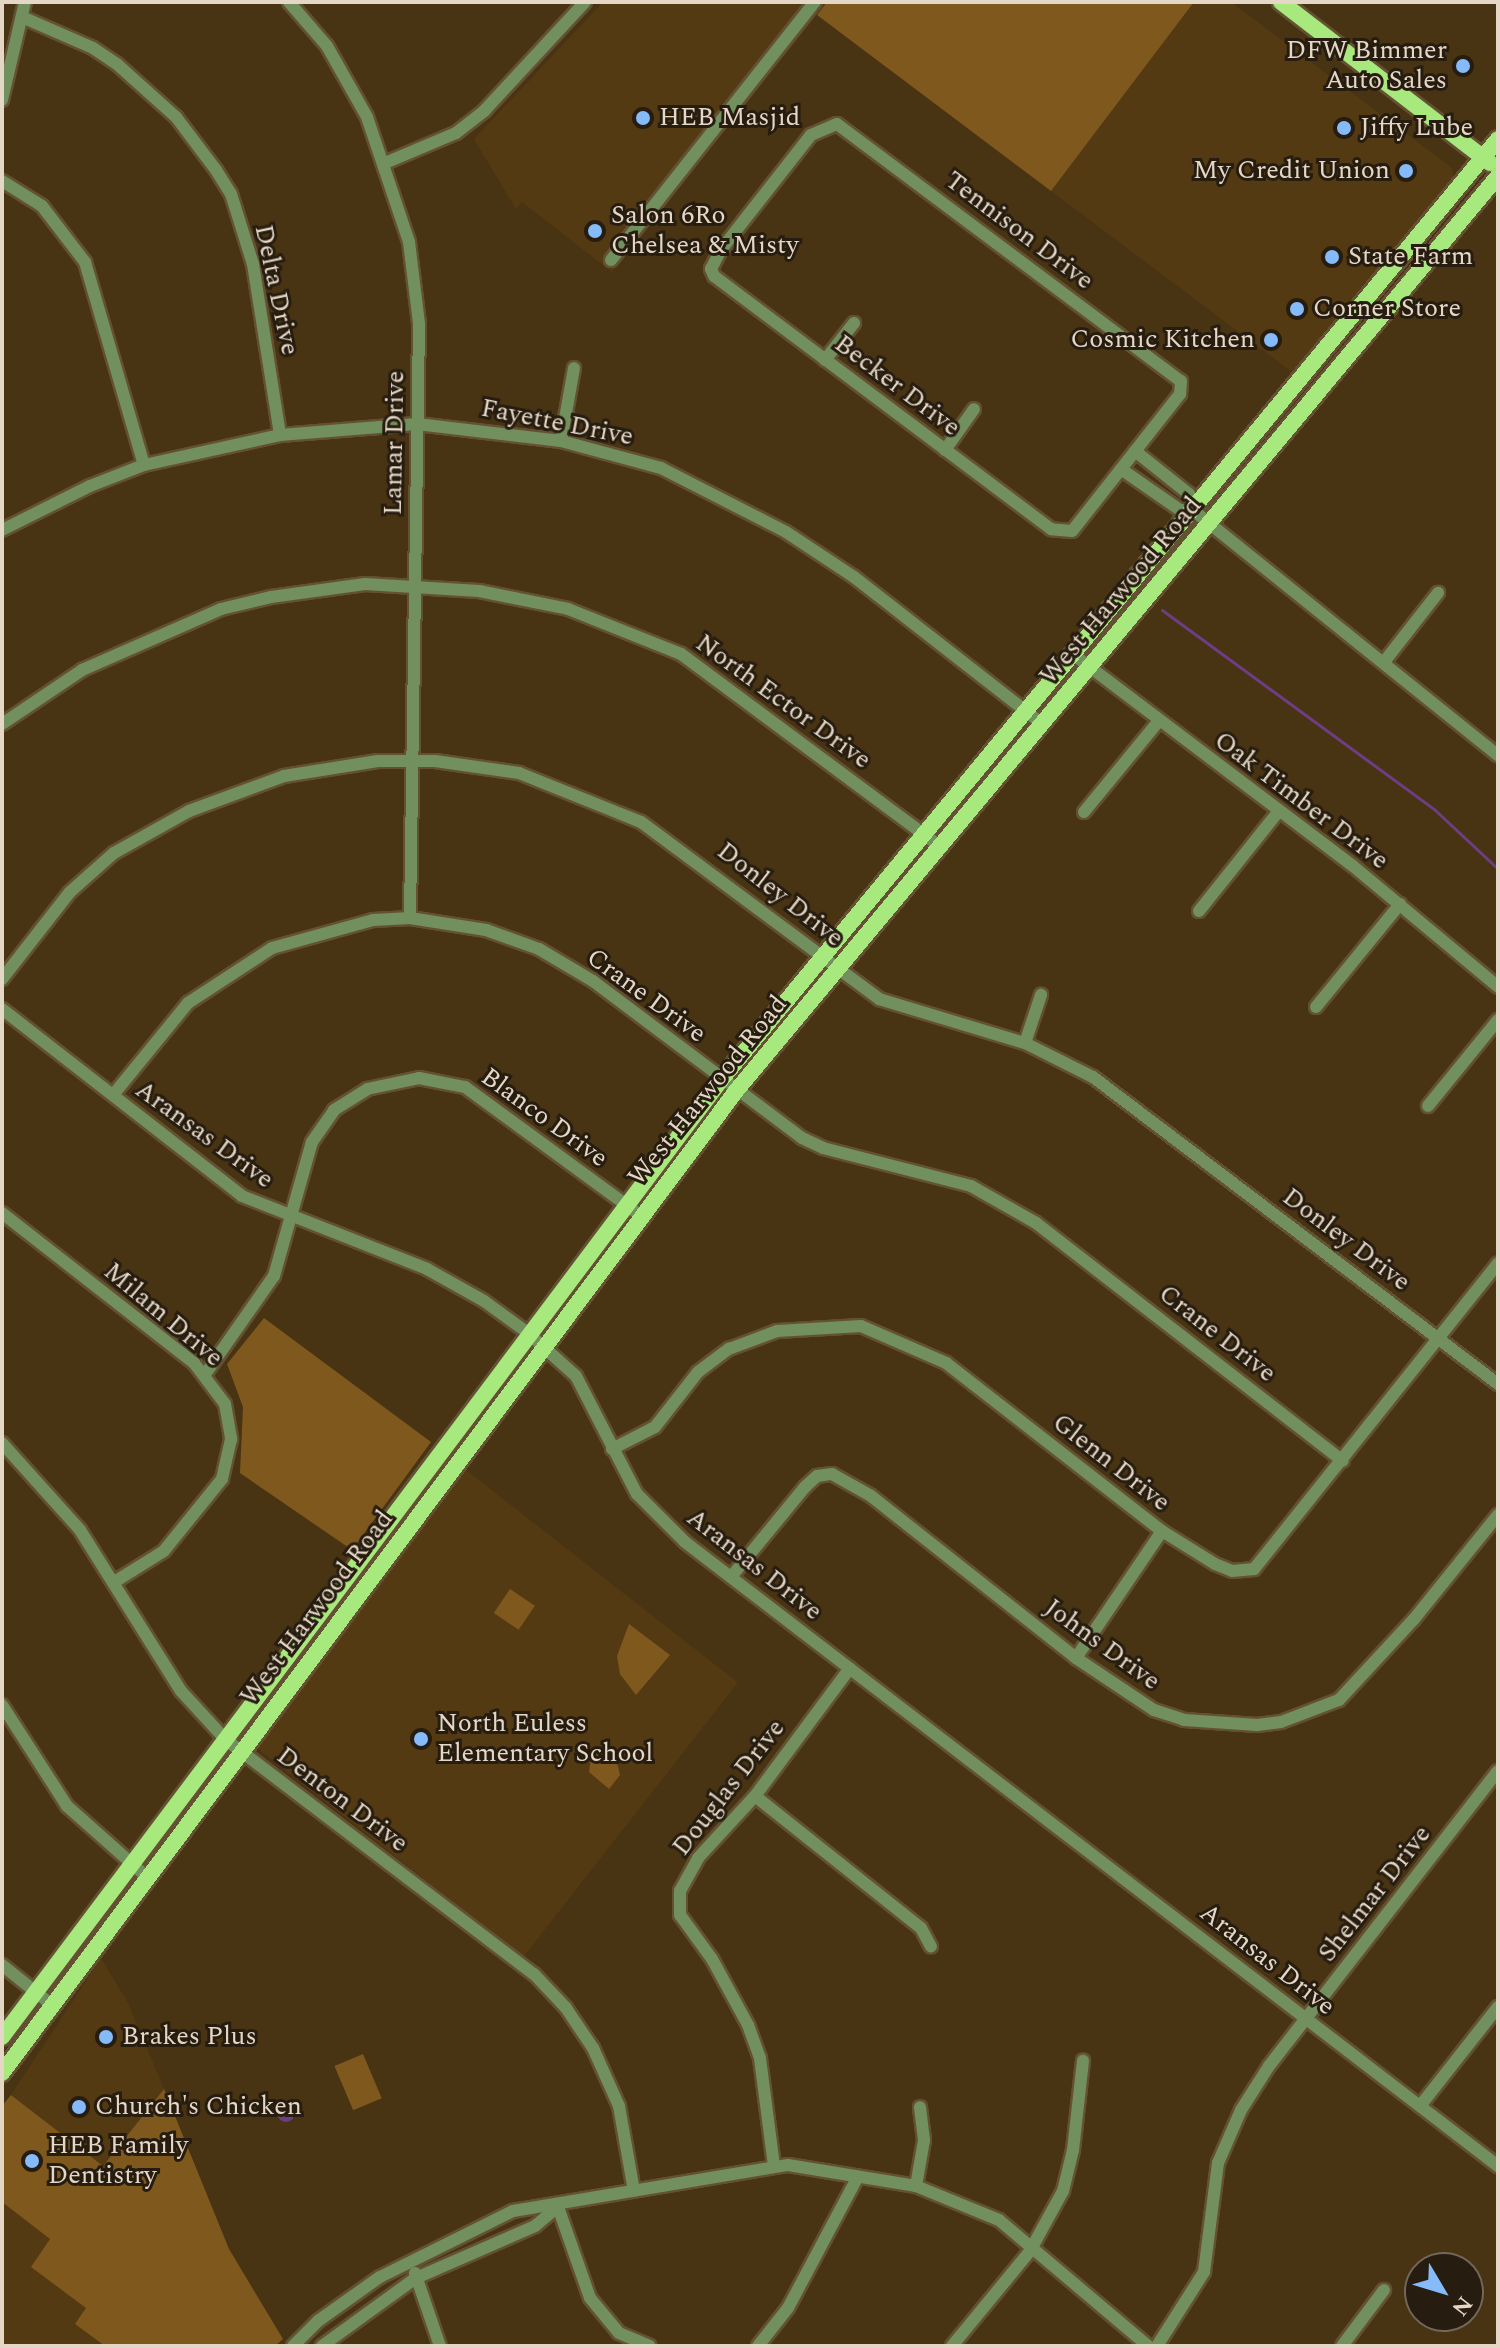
<!DOCTYPE html>
<html>
<head>
<meta charset="utf-8">
<style>
	body { margin:0 }
	#map { position:relative; width:1500px; height:2348px; overflow:hidden; background:#483313; font-family:Spectral,serif }
	div>[style] { position:absolute }
	[style*='--x'] { left:calc(var(--x)*1px); top:calc(var(--y)*1px); width:calc(var(--w)*1px); rotate:calc(var(--a)*1deg) }
	.built>* { inset:0; background:#543a12; transform-origin:0 0 }
	.green>* { inset:0; background:#7f581d; transform-origin:0 0 }
	.water>* { inset:0; background:#6e3e84 }
	.round { border-radius:50% }
	.stream>* { height:3px; margin:-1.5px; padding:0 1.5px; transform-origin:1.5px; border-radius:1.5px; background:#6e3e84 }
	.roads { filter:drop-shadow(2px 0 #645133) drop-shadow(-2px 0 #645133) drop-shadow(0 2px #645133) drop-shadow(0 -2px #645133) }
	.minor>* { height:12px; margin:-6px; padding:0 6px; transform-origin:6px; border-radius:6px; background:#71905d }
	.major>* { height:16px; margin:-8px; padding:0 8px; transform-origin:8px; border-radius:8px; background:#a8e97d }
	.dots>* { width:22px; height:22px; translate:-50% -50%; box-sizing:border-box; border:4px solid #261d10; border-radius:50% }
	span { translate:-50% -50%; white-space:nowrap; text-align:center; line-height:1.15; -webkit-text-stroke:6px #261d10; paint-order:stroke }
	.poi-label { font-size:26px; color:#e5d7c6 }
	.right { translate:-100% -50%; text-align:right }
	.left { translate:0 -50%; text-align:left }
	.street-label { font-size:26px; color:#e5d7c6 }
	.frame { position:absolute; inset:0; border:4px solid #e5d7c6; pointer-events:none }
	.north { position:absolute; left:1404px; top:2252px; width:80px; height:80px; box-sizing:border-box; background:#261d10; border:2px solid #726759; border-radius:50%; rotate:128deg; font-size:22px; font-weight:700; line-height:32px; text-align:center; color:#e5d7c6 }
	.north::after { content:''; display:block; margin:auto; width:28px; height:36px; background:#86bbfb; clip-path:polygon(50% 0,100% 100%,50% 72%,0 100%) }
</style>
</head>
<body>
<div id="map">
	<div class="built">
		<i style="clip-path:polygon(603px 2px,827px 2px,612px 272px,522px 202px,516px 209px,474px 139px)"></i>
		<i style="clip-path:polygon(1194px 2px,1231px 2px,1452px 168px,1453px 178px,1292px 372px,1051px 191px)"></i>
		<i style="left:466px;top:1470px;width:345px;height:348px;rotate:38deg"></i>
		<i style="clip-path:polygon(101px 1958px,128px 2003px,164px 2089px,103px 2166px,11px 2095px)"></i>
		<i style="clip-path:polygon(2px 2202px,50px 2239px,32px 2267px,87px 2308px,76px 2324px,105px 2346px,2px 2346px)"></i>
	</div>
	<div class="green">
		<i style="clip-path:polygon(827px 2px,1194px 2px,1051px 191px,817px 15px)"></i>
		<i style="clip-path:polygon(264px 1318px,431px 1442px,352px 1550px,240px 1473px,243px 1407px,227px 1364px)"></i>
		<i style="left:510px;top:1589px;width:30px;height:29px;rotate:34deg"></i>
		<i style="clip-path:polygon(629px 1624px,670px 1655px,636px 1695px,620px 1674px,617px 1656px)"></i>
		<i style="clip-path:polygon(592px 1751px,602px 1751px,617px 1763px,620px 1775px,609px 1789px,589px 1772px)"></i>
		<i style="left:363px;top:2054px;width:48px;height:31px;rotate:67deg"></i>
		<i style="clip-path:polygon(164px 2089px,229px 2249px,283px 2339px,275px 2346px,105px 2346px,75px 2324px,86px 2308px,31px 2267px,50px 2239px,2px 2202px,2px 2106px,11px 2095px,103px 2166px)"></i>
	</div>
	<div class="water">
		<i class="round" style="left:277px;top:2104px;width:18px;height:18px"></i>
	</div>
	<div class="stream">
		<i style="--x:1162;--y:610;--w:338;--a:36.2"></i>
		<i style="--x:1435;--y:810;--w:86;--a:43.1"></i>
	</div>
	<div class="roads">
		<div class="minor">
			<i style="--x:289;--y:2;--w:58;--a:49.2"></i>
			<i style="--x:327;--y:46;--w:81;--a:60.6"></i>
			<i style="--x:367;--y:117;--w:132;--a:71.4"></i>
			<i style="--x:409;--y:242;--w:83;--a:83"></i>
			<i style="--x:419;--y:324;--w:594;--a:90.87"></i>
			<i style="--x:22;--y:17;--w:77;--a:23.6"></i>
			<i style="--x:93;--y:48;--w:30;--a:34"></i>
			<i style="--x:118;--y:65;--w:78;--a:41.9"></i>
			<i style="--x:176;--y:117;--w:66;--a:53"></i>
			<i style="--x:216;--y:170;--w:28;--a:58"></i>
			<i style="--x:231;--y:194;--w:73;--a:72.6"></i>
			<i style="--x:253;--y:264;--w:173;--a:81"></i>
			<i style="--x:2;--y:100;--w:101;--a:-76.8"></i>
			<i style="--x:837;--y:124;--w:429;--a:36.8"></i>
			<i style="--x:1181;--y:381;--w:13;--a:94"></i>
			<i style="--x:1180;--y:394;--w:174;--a:128.2"></i>
			<i style="--x:1072;--y:531;--w:21;--a:-175"></i>
			<i style="--x:1051;--y:529;--w:421;--a:-143.1"></i>
			<i style="--x:714;--y:276;--w:8;--a:-113"></i>
			<i style="--x:711;--y:269;--w:20;--a:-63"></i>
			<i style="--x:720;--y:251;--w:147;--a:-51.9"></i>
			<i style="--x:811;--y:135;--w:28;--a:-23"></i>
			<i style="--x:385;--y:163;--w:77;--a:-22.9"></i>
			<i style="--x:456;--y:133;--w:37;--a:-38"></i>
			<i style="--x:485;--y:110;--w:147;--a:-47.2"></i>
			<i style="--x:2;--y:181;--w:47;--a:32"></i>
			<i style="--x:42;--y:206;--w:71;--a:52.5"></i>
			<i style="--x:85;--y:262;--w:211;--a:73.8"></i>
			<i style="--x:611;--y:260;--w:329;--a:-51.7"></i>
			<i style="--x:825;--y:360;--w:47;--a:-51.9"></i>
			<i style="--x:561;--y:441;--w:74;--a:-79.9"></i>
			<i style="--x:945;--y:450;--w:50;--a:-54.7"></i>
			<i style="--x:1135;--y:451;--w:69;--a:38.5"></i>
			<i style="--x:1189;--y:494;--w:18;--a:74"></i>
			<i style="--x:1121;--y:469;--w:72;--a:34.8"></i>
			<i style="--x:1180;--y:510;--w:14;--a:4"></i>
			<i style="--x:1194;--y:511;--w:390;--a:38.8"></i>
			<i style="--x:2;--y:530;--w:98;--a:-26.6"></i>
			<i style="--x:90;--y:486;--w:58;--a:-21.3"></i>
			<i style="--x:144;--y:465;--w:139;--a:-12.4"></i>
			<i style="--x:280;--y:435;--w:137;--a:-4.6"></i>
			<i style="--x:417;--y:424;--w:145;--a:6.7"></i>
			<i style="--x:561;--y:441;--w:104;--a:15.1"></i>
			<i style="--x:661;--y:468;--w:140;--a:27.1"></i>
			<i style="--x:786;--y:532;--w:82;--a:33.5"></i>
			<i style="--x:854;--y:577;--w:239;--a:38"></i>
			<i style="--x:1074;--y:655;--w:350;--a:37.1"></i>
			<i style="--x:1353;--y:866;--w:189;--a:39.8"></i>
			<i style="--x:1384;--y:662;--w:88;--a:-52"></i>
			<i style="--x:2;--y:724;--w:97;--a:-34"></i>
			<i style="--x:82;--y:670;--w:152;--a:-23.7"></i>
			<i style="--x:221;--y:609;--w:51;--a:-13.5"></i>
			<i style="--x:271;--y:597;--w:95;--a:-7.9"></i>
			<i style="--x:365;--y:584;--w:114;--a:3.5"></i>
			<i style="--x:479;--y:591;--w:91;--a:11.4"></i>
			<i style="--x:568;--y:609;--w:122;--a:21.7"></i>
			<i style="--x:681;--y:654;--w:320;--a:36.6"></i>
			<i style="--x:1084;--y:812;--w:117;--a:-50.6"></i>
			<i style="--x:1199;--y:911;--w:127;--a:-51.4"></i>
			<i style="--x:2;--y:979;--w:110;--a:-52"></i>
			<i style="--x:70;--y:892;--w:59;--a:-41.6"></i>
			<i style="--x:114;--y:853;--w:86;--a:-29.2"></i>
			<i style="--x:189;--y:811;--w:101;--a:-20.2"></i>
			<i style="--x:284;--y:776;--w:95;--a:-9.1"></i>
			<i style="--x:378;--y:761;--w:57;--a:0"></i>
			<i style="--x:435;--y:761;--w:85;--a:8.1"></i>
			<i style="--x:519;--y:773;--w:131;--a:21.9"></i>
			<i style="--x:641;--y:822;--w:297;--a:36.6"></i>
			<i style="--x:879;--y:999;--w:152;--a:16.8"></i>
			<i style="--x:1025;--y:1043;--w:76;--a:26.6"></i>
			<i style="--x:1093;--y:1077;--w:508;--a:37.16"></i>
			<i style="--x:1316;--y:1007;--w:133;--a:-50.8"></i>
			<i style="--x:2;--y:1009;--w:304;--a:37.9"></i>
			<i style="--x:242;--y:1196;--w:199;--a:21.5"></i>
			<i style="--x:427;--y:1269;--w:65;--a:29.3"></i>
			<i style="--x:484;--y:1301;--w:54;--a:36"></i>
			<i style="--x:528;--y:1333;--w:64;--a:41.9"></i>
			<i style="--x:576;--y:1376;--w:133;--a:62.7"></i>
			<i style="--x:637;--y:1494;--w:68;--a:45"></i>
			<i style="--x:685;--y:1542;--w:1025;--a:37.51"></i>
			<i style="--x:1025;--y:1043;--w:51;--a:-71.6"></i>
			<i style="--x:113;--y:1095;--w:119;--a:-50.8"></i>
			<i style="--x:188;--y:1003;--w:100;--a:-33.2"></i>
			<i style="--x:272;--y:948;--w:105;--a:-15.5"></i>
			<i style="--x:373;--y:920;--w:37;--a:-3"></i>
			<i style="--x:410;--y:918;--w:77;--a:9"></i>
			<i style="--x:486;--y:930;--w:56;--a:19.7"></i>
			<i style="--x:539;--y:949;--w:63;--a:30.7"></i>
			<i style="--x:593;--y:981;--w:261;--a:36.9"></i>
			<i style="--x:802;--y:1138;--w:23;--a:25"></i>
			<i style="--x:823;--y:1148;--w:153;--a:14.4"></i>
			<i style="--x:971;--y:1186;--w:75;--a:29.6"></i>
			<i style="--x:1036;--y:1223;--w:388;--a:37.8"></i>
			<i style="--x:1428;--y:1106;--w:111;--a:-50.9"></i>
			<i style="--x:2;--y:1213;--w:244;--a:38"></i>
			<i style="--x:194;--y:1363;--w:51;--a:52.9"></i>
			<i style="--x:225;--y:1404;--w:36;--a:80"></i>
			<i style="--x:231;--y:1439;--w:41;--a:102.7"></i>
			<i style="--x:222;--y:1479;--w:92;--a:128.9"></i>
			<i style="--x:164;--y:1551;--w:57;--a:148"></i>
			<i style="--x:206;--y:1373;--w:118;--a:-55"></i>
			<i style="--x:274;--y:1276;--w:139;--a:-74.2"></i>
			<i style="--x:312;--y:1142;--w:39;--a:-55"></i>
			<i style="--x:334;--y:1110;--w:39;--a:-32"></i>
			<i style="--x:367;--y:1089;--w:53;--a:-11.9"></i>
			<i style="--x:419;--y:1078;--w:47;--a:11.1"></i>
			<i style="--x:465;--y:1087;--w:217;--a:36.2"></i>
			<i style="--x:2;--y:1443;--w:117;--a:48.1"></i>
			<i style="--x:80;--y:1530;--w:190;--a:57.9"></i>
			<i style="--x:181;--y:1691;--w:65;--a:47.5"></i>
			<i style="--x:225;--y:1739;--w:388;--a:37.3"></i>
			<i style="--x:534;--y:1974;--w:47;--a:46.7"></i>
			<i style="--x:566;--y:2008;--w:48;--a:56"></i>
			<i style="--x:593;--y:2048;--w:64;--a:65.9"></i>
			<i style="--x:619;--y:2106;--w:86;--a:80"></i>
			<i style="--x:612;--y:1449;--w:48;--a:-27.1"></i>
			<i style="--x:655;--y:1427;--w:70;--a:-52"></i>
			<i style="--x:698;--y:1372;--w:39;--a:-37"></i>
			<i style="--x:729;--y:1349;--w:51;--a:-20.6"></i>
			<i style="--x:777;--y:1331;--w:84;--a:-3.4"></i>
			<i style="--x:861;--y:1326;--w:93;--a:23.5"></i>
			<i style="--x:946;--y:1363;--w:274;--a:37.9"></i>
			<i style="--x:1162;--y:1531;--w:62;--a:31.9"></i>
			<i style="--x:1215;--y:1564;--w:18;--a:22"></i>
			<i style="--x:1232;--y:1571;--w:22;--a:-5"></i>
			<i style="--x:1254;--y:1569;--w:391;--a:-51.4"></i>
			<i style="--x:731;--y:1577;--w:117;--a:-50.6"></i>
			<i style="--x:805;--y:1487;--w:16;--a:-43"></i>
			<i style="--x:817;--y:1476;--w:15;--a:-8"></i>
			<i style="--x:832;--y:1474;--w:45;--a:29.4"></i>
			<i style="--x:871;--y:1496;--w:261;--a:38.3"></i>
			<i style="--x:1076;--y:1658;--w:94;--a:33.7"></i>
			<i style="--x:1154;--y:1710;--w:32;--a:18"></i>
			<i style="--x:1184;--y:1720;--w:73;--a:3.9"></i>
			<i style="--x:1257;--y:1725;--w:24;--a:-7"></i>
			<i style="--x:1281;--y:1722;--w:62;--a:-20.8"></i>
			<i style="--x:1339;--y:1700;--w:110;--a:-47.2"></i>
			<i style="--x:1414;--y:1619;--w:134;--a:-51.1"></i>
			<i style="--x:1076;--y:1658;--w:153;--a:-55.9"></i>
			<i style="--x:2;--y:1705;--w:120;--a:57.2"></i>
			<i style="--x:67;--y:1806;--w:108;--a:41.6"></i>
			<i style="--x:755;--y:1796;--w:212;--a:38.5"></i>
			<i style="--x:921;--y:1928;--w:21;--a:62"></i>
			<i style="--x:2;--y:1965;--w:64;--a:38.7"></i>
			<i style="--x:1420;--y:2106;--w:126;--a:-51.8"></i>
			<i style="--x:774;--y:2166;--w:109;--a:-97.4"></i>
			<i style="--x:760;--y:2058;--w:35;--a:-110"></i>
			<i style="--x:748;--y:2025;--w:75;--a:-118.6"></i>
			<i style="--x:712;--y:1959;--w:54;--a:-126"></i>
			<i style="--x:680;--y:1915;--w:24;--a:-90"></i>
			<i style="--x:680;--y:1891;--w:38;--a:-61"></i>
			<i style="--x:698;--y:1858;--w:84;--a:-47.4"></i>
			<i style="--x:755;--y:1796;--w:159;--a:-53.4"></i>
			<i style="--x:916;--y:2186;--w:47;--a:-80.1"></i>
			<i style="--x:924;--y:2140;--w:33;--a:-97"></i>
			<i style="--x:558;--y:2207;--w:96;--a:70.6"></i>
			<i style="--x:590;--y:2298;--w:45;--a:50.4"></i>
			<i style="--x:619;--y:2333;--w:33;--a:23"></i>
			<i style="--x:415;--y:2273;--w:77;--a:71.1"></i>
			<i style="--x:293;--y:2346;--w:35;--a:-45"></i>
			<i style="--x:318;--y:2321;--w:76;--a:-35.4"></i>
			<i style="--x:380;--y:2277;--w:148;--a:-26.4"></i>
			<i style="--x:513;--y:2211;--w:279;--a:-9.5"></i>
			<i style="--x:788;--y:2165;--w:130;--a:9.3"></i>
			<i style="--x:916;--y:2186;--w:90;--a:22.3"></i>
			<i style="--x:999;--y:2220;--w:195;--a:40.2"></i>
			<i style="--x:322;--y:2346;--w:116;--a:-35.9"></i>
			<i style="--x:416;--y:2278;--w:130;--a:-23.6"></i>
			<i style="--x:535;--y:2226;--w:30;--a:-40"></i>
			<i style="--x:758;--y:2346;--w:48;--a:-51.7"></i>
			<i style="--x:788;--y:2308;--w:147;--a:-62"></i>
			<i style="--x:952;--y:2346;--w:123;--a:-50.6"></i>
			<i style="--x:1030;--y:2251;--w:68;--a:-61.2"></i>
			<i style="--x:1063;--y:2191;--w:42;--a:-76.3"></i>
			<i style="--x:1073;--y:2150;--w:90;--a:-83.6"></i>
			<i style="--x:1157;--y:2346;--w:88;--a:-57.6"></i>
			<i style="--x:1204;--y:2272;--w:110;--a:-82.7"></i>
			<i style="--x:1218;--y:2163;--w:58;--a:-66.5"></i>
			<i style="--x:1241;--y:2110;--w:52;--a:-57.5"></i>
			<i style="--x:1269;--y:2066;--w:373;--a:-52.2"></i>
			<i style="--x:1342;--y:2346;--w:70;--a:-53.1"></i>
		</div>
		<div class="major">
			<i style="--x:1281;--y:2;--w:264;--a:37.6"></i>
			<i style="--x:2;--y:2037;--w:1197;--a:-53.08"></i>
			<i style="--x:721;--y:1080;--w:1220;--a:-50.45"></i>
			<i style="--x:2;--y:2073;--w:1226;--a:-53.22"></i>
			<i style="--x:736;--y:1091;--w:1191;--a:-50.21"></i>
		</div>
	</div>
	<div class="dots">
		<i style="left:1463px;top:66px;background:#86bbfb"></i>
		<i style="left:643px;top:118px;background:#86bbfb"></i>
		<i style="left:1344px;top:128px;background:#86bbfb"></i>
		<i style="left:1406px;top:171px;background:#86bbfb"></i>
		<i style="left:595px;top:231px;background:#86bbfb"></i>
		<i style="left:1332px;top:257px;background:#86bbfb"></i>
		<i style="left:1297px;top:309px;background:#86bbfb"></i>
		<i style="left:1271px;top:340px;background:#86bbfb"></i>
		<i style="left:421px;top:1739px;background:#86bbfb"></i>
		<i style="left:106px;top:2037px;background:#86bbfb"></i>
		<i style="left:79px;top:2107px;background:#86bbfb"></i>
		<i style="left:32px;top:2161px;background:#86bbfb"></i>
	</div>
	<div class="poi-label">
		<span class="right" style="left:1447px;top:66px">DFW Bimmer<br>Auto Sales</span>
		<span class="left" style="left:659px;top:118px">HEB Masjid</span>
		<span class="left" style="left:1360px;top:128px">Jiffy Lube</span>
		<span class="right" style="left:1390px;top:171px">My Credit Union</span>
		<span class="left" style="left:611px;top:231px">Salon 6Ro<br>Chelsea &amp; Misty</span>
		<span class="left" style="left:1348px;top:257px">State Farm</span>
		<span class="left" style="left:1313px;top:309px">Corner Store</span>
		<span class="right" style="left:1255px;top:340px">Cosmic Kitchen</span>
		<span class="left" style="left:437px;top:1739px">North Euless<br>Elementary School</span>
		<span class="left" style="left:122px;top:2037px">Brakes Plus</span>
		<span class="left" style="left:95px;top:2107px">Church's Chicken</span>
		<span class="left" style="left:48px;top:2161px">HEB Family<br>Dentistry</span>
	</div>
	<div class="street-label">
		<span style="left:1019px;top:231px;rotate:37deg">Tennison Drive</span>
		<span style="left:276px;top:290px;rotate:78deg">Delta Drive</span>
		<span style="left:897px;top:386px;rotate:37deg">Becker Drive</span>
		<span style="left:557px;top:423px;rotate:11deg">Fayette Drive</span>
		<span style="left:395px;top:443px;rotate:-89deg">Lamar Drive</span>
		<span style="left:1121px;top:591px;rotate:-50deg">West Harwood Road</span>
		<span style="left:783px;top:702px;rotate:36deg">North Ector Drive</span>
		<span style="left:1301px;top:801px;rotate:37deg">Oak Timber Drive</span>
		<span style="left:780px;top:895px;rotate:38deg">Donley Drive</span>
		<span style="left:646px;top:996px;rotate:36deg">Crane Drive</span>
		<span style="left:708px;top:1091px;rotate:-51deg">West Harwood Road</span>
		<span style="left:544px;top:1118px;rotate:36deg">Blanco Drive</span>
		<span style="left:204px;top:1135px;rotate:36deg">Aransas Drive</span>
		<span style="left:1346px;top:1240px;rotate:37deg">Donley Drive</span>
		<span style="left:163px;top:1315px;rotate:40deg">Milam Drive</span>
		<span style="left:1217px;top:1334px;rotate:38deg">Crane Drive</span>
		<span style="left:1111px;top:1463px;rotate:38deg">Glenn Drive</span>
		<span style="left:754px;top:1565px;rotate:38deg">Aransas Drive</span>
		<span style="left:317px;top:1608px;rotate:-53deg">West Harwood Road</span>
		<span style="left:1102px;top:1645px;rotate:36deg">Johns Drive</span>
		<span style="left:729px;top:1788px;rotate:-52deg">Douglas Drive</span>
		<span style="left:342px;top:1800px;rotate:37deg">Denton Drive</span>
		<span style="left:1375px;top:1894px;rotate:-52deg">Shelmar Drive</span>
		<span style="left:1267px;top:1960px;rotate:38deg">Aransas Drive</span>
	</div>
	<div class="frame"></div>
	<div class="north">N</div>
</div>
</body>
</html>
